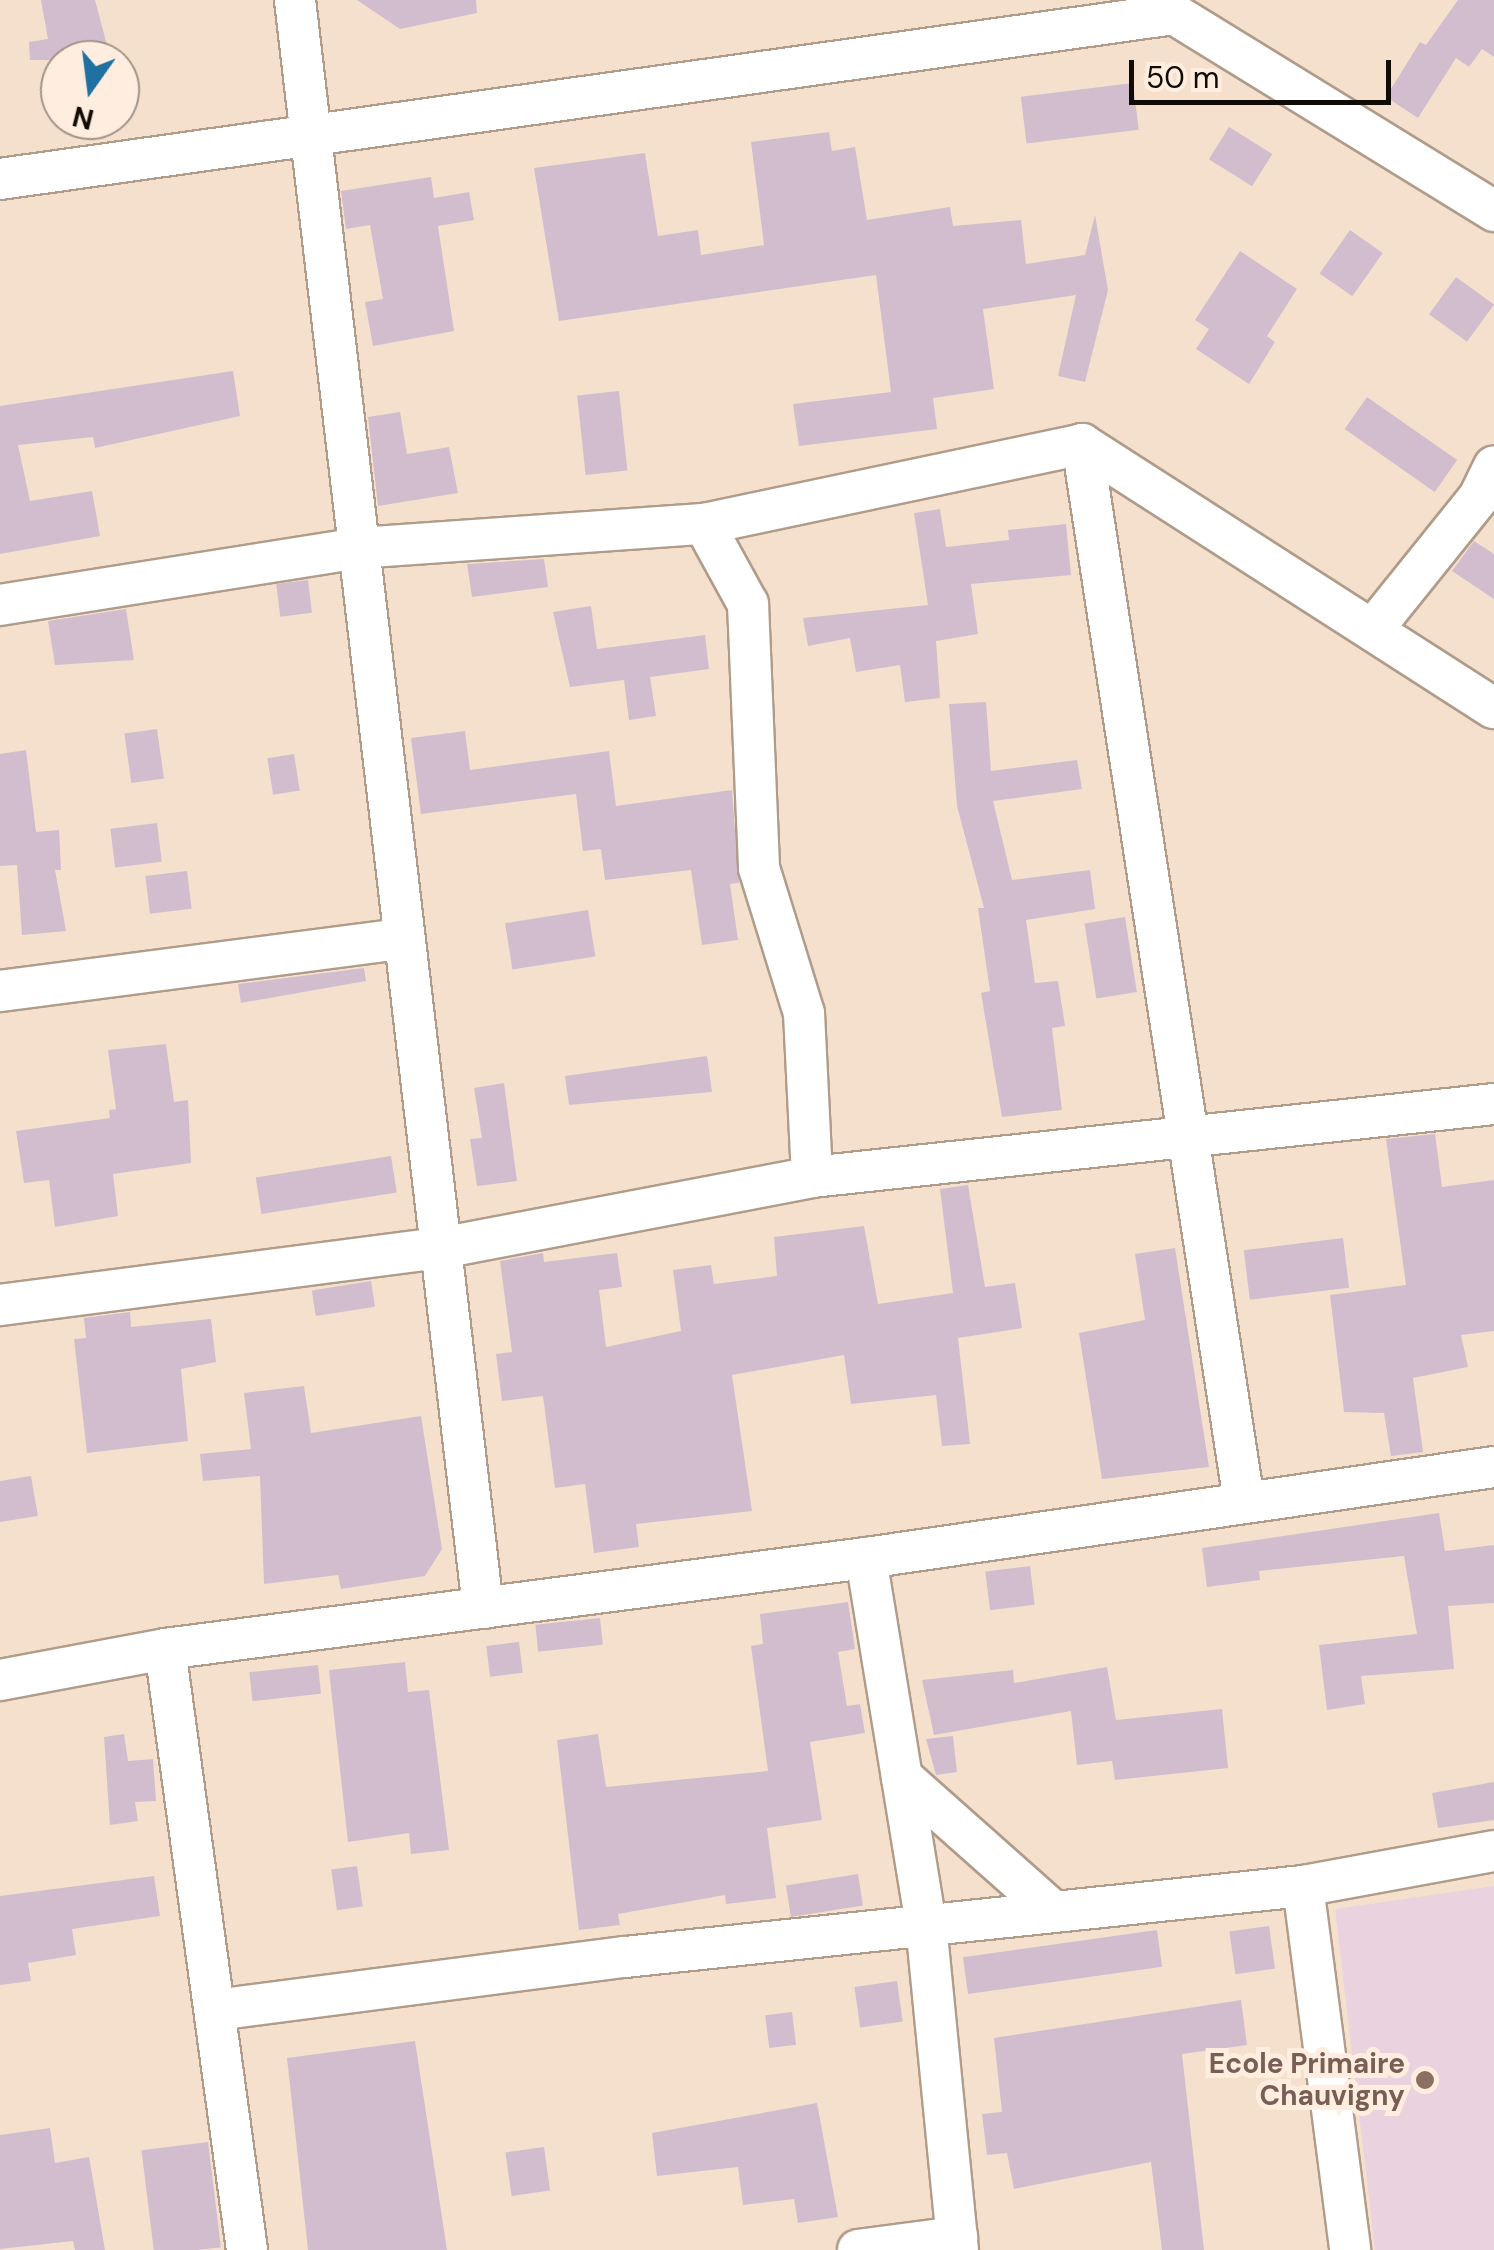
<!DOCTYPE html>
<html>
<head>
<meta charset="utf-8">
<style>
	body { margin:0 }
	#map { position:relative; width:1494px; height:2250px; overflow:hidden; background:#f5e0cd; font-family:"DM Sans",sans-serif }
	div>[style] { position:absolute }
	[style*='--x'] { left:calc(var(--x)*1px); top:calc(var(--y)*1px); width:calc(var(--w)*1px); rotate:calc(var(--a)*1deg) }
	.education>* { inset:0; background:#ead3de }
	.building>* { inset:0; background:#d2bdcf; transform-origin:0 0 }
	.roads { filter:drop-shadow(2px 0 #b09c8a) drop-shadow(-2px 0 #b09c8a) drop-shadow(0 2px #b09c8a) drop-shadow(0 -2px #b09c8a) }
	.minor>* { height:40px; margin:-20px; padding:0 20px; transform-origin:20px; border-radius:20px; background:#fff }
	.dots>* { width:28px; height:28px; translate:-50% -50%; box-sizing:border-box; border:5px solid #ffeedf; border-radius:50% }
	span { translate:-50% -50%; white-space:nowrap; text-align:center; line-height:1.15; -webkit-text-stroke:10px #ffeedf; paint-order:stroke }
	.education-label { font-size:28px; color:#785e54; font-weight:700 }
	.right { translate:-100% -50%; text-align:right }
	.north { position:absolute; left:40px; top:40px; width:100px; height:100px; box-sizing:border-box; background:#ffeedf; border:2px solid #a09388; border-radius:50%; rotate:194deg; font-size:28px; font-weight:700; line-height:40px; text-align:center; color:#110b05 }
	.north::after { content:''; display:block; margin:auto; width:35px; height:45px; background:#2070a2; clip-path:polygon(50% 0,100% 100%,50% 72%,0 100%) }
	.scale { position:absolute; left:1129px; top:60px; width:262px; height:45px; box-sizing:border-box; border:5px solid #110b05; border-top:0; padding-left:12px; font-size:30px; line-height:35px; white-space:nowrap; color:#110b05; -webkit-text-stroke:8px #ffeedf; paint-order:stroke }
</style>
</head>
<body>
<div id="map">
	<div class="education">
		<i style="clip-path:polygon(1494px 1886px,1494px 2250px,1375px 2250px,1335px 1909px)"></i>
	</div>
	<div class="building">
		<i style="clip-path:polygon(41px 0,95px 0,111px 60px,30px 60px,29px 42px,48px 39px)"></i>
		<i style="clip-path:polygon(357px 0,476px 0,477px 13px,400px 29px)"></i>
		<i style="clip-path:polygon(1458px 0,1494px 0,1494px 57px,1482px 49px,1469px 67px,1456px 58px,1418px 118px,1386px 97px,1420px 42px,1426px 45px)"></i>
		<i style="left:1133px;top:83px;width:47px;height:113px;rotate:83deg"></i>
		<i style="left:1229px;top:127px;width:51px;height:38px;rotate:32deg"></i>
		<i style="clip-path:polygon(829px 132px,832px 151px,855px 147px,867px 220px,950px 207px,953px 226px,1021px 220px,1026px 264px,1085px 255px,1095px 215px,1108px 290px,1085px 382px,1058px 376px,1076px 295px,983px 309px,994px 389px,933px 398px,937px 429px,799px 446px,793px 404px,891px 392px,876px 275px,559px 321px,534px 168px,645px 153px,658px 236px,698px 230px,701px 255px,764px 245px,751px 142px)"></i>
		<i style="clip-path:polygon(431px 177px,434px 198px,469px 192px,474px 220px,438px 226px,454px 331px,373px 346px,365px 302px,383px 299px,370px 225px,346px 229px,341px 191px)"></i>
		<i style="left:1350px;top:230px;width:40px;height:53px;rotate:35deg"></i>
		<i style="clip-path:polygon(1240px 251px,1297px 289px,1267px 336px,1275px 342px,1249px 384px,1196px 349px,1209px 329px,1195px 320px)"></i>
		<i style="left:1456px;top:277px;width:47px;height:46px;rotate:36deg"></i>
		<i style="clip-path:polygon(233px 371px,240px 416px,95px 448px,93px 437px,18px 445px,30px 501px,92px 491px,100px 536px,0 554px,0 406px)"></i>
		<i style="left:619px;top:391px;width:80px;height:42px;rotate:84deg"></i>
		<i style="left:1367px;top:397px;width:110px;height:39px;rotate:35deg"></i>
		<i style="clip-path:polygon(400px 412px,407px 454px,449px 447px,458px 493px,378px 506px,368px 417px)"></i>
		<i style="clip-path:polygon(940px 509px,946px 547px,1009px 540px,1008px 530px,1066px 524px,1071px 575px,971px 584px,978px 634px,936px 641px,940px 698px,905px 702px,900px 665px,856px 672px,850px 638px,808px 646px,803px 618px,928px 605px,914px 513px)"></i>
		<i style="clip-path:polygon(1474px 541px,1494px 554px,1494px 599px,1452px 571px)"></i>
		<i style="clip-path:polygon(544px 559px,548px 587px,472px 597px,467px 564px)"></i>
		<i style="left:308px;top:580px;width:33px;height:32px;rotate:83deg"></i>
		<i style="clip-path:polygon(591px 606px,597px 649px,705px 635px,709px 669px,650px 677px,656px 716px,629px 720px,624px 680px,570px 687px,553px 612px)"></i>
		<i style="clip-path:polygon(126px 609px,134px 660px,55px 665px,48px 621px)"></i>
		<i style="clip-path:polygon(986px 702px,991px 771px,1077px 760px,1082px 789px,993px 801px,1012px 880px,1090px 870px,1095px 909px,1026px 920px,1035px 983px,1058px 981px,1065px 1026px,1052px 1028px,1062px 1110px,1002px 1117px,981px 993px,990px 991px,978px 908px,984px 908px,957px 806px,949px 704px)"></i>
		<i style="left:157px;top:729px;width:50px;height:33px;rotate:82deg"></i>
		<i style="clip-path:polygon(465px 731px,470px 770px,609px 751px,616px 806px,732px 790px,739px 883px,730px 884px,738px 940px,702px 945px,691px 870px,605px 880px,601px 849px,583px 851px,576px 794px,421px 814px,411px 738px)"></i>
		<i style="clip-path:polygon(26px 750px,36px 832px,59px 830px,61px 870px,55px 870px,66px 931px,22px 935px,17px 865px,0 866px,0 754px)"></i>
		<i style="left:294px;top:754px;width:37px;height:27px;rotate:81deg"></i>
		<i style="left:157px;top:823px;width:39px;height:47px;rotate:83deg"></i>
		<i style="left:187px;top:871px;width:38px;height:42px;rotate:83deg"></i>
		<i style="left:588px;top:910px;width:47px;height:84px;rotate:81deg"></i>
		<i style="left:1125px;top:917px;width:76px;height:41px;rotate:81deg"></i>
		<i style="clip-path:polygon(364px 968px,366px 981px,241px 1003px,238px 984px)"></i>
		<i style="clip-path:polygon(166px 1044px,174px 1102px,188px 1100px,191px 1163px,113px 1174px,118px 1216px,55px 1227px,49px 1180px,24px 1183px,16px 1131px,110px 1118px,109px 1110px,116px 1109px,108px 1050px)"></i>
		<i style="clip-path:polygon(707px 1056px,712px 1092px,569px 1105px,565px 1076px)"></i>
		<i style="clip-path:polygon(504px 1083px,517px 1181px,477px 1186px,470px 1139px,482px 1138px,474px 1088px)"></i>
		<i style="clip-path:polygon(1435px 1134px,1442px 1187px,1494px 1180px,1494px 1331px,1461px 1335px,1468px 1367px,1413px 1378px,1423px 1452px,1391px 1456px,1384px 1413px,1344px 1412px,1330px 1295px,1406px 1285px,1386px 1139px)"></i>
		<i style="left:391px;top:1156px;width:37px;height:137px;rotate:81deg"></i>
		<i style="clip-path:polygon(968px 1185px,985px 1287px,1015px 1283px,1022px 1328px,958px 1338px,970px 1444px,942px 1446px,936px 1395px,851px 1404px,844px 1355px,732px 1375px,752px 1511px,636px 1524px,639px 1547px,594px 1553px,585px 1484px,555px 1488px,543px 1396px,502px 1401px,496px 1354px,512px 1352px,500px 1261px,543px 1253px,544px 1262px,617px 1253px,622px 1287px,599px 1290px,606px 1347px,681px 1331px,673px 1270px,711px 1265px,714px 1284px,777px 1276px,774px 1237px,864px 1226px,878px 1304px,953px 1293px,940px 1189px)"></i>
		<i style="left:1343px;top:1238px;width:50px;height:100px;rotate:83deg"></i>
		<i style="clip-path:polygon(1175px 1248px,1209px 1467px,1102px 1479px,1079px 1333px,1145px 1320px,1135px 1254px)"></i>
		<i style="left:371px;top:1281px;width:26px;height:60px;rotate:81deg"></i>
		<i style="clip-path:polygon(130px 1312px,131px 1327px,211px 1319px,216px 1362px,181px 1369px,188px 1441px,87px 1453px,74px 1339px,86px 1338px,84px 1318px)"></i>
		<i style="clip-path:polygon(304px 1386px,311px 1433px,421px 1416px,442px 1549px,425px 1576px,341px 1589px,338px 1575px,264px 1584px,260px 1476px,203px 1481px,200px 1454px,251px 1449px,244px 1393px)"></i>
		<i style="clip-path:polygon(31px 1476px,38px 1516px,0 1522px,0 1481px)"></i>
		<i style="clip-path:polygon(1439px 1513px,1445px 1551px,1494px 1545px,1494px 1603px,1448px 1606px,1454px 1669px,1361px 1676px,1365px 1704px,1327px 1710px,1319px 1645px,1417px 1634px,1404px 1556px,1259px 1571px,1260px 1580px,1207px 1587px,1202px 1548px)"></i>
		<i style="left:1030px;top:1566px;width:39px;height:45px;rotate:83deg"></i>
		<i style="clip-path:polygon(848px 1602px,855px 1649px,838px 1652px,847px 1706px,860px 1704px,865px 1733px,810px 1742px,822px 1820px,767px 1828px,776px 1898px,726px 1904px,725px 1895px,618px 1914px,620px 1925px,579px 1930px,557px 1740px,598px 1734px,606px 1787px,768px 1771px,751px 1646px,763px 1644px,760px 1614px)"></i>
		<i style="left:600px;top:1618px;width:27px;height:65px;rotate:84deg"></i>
		<i style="left:519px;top:1642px;width:31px;height:33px;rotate:83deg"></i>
		<i style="clip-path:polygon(405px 1662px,408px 1692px,429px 1690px,449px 1850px,411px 1854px,409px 1833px,348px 1842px,329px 1670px)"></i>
		<i style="left:318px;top:1665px;width:29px;height:69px;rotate:84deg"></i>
		<i style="clip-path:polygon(1107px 1667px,1116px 1720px,1222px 1709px,1228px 1768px,1115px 1780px,1112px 1761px,1077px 1765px,1071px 1711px,934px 1735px,922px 1680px,1013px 1670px,1014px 1683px)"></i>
		<i style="clip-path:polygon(124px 1734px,128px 1761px,153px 1759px,156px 1801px,135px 1802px,138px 1821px,110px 1825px,104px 1737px)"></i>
		<i style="clip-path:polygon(953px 1736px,957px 1772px,936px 1775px,926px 1739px)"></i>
		<i style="clip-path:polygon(1494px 1782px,1494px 1820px,1438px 1828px,1432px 1793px)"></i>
		<i style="left:357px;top:1866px;width:41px;height:26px;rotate:82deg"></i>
		<i style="left:858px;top:1874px;width:32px;height:73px;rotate:81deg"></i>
		<i style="clip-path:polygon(154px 1876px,160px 1916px,72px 1929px,76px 1955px,28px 1963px,31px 1981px,0 1985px,0 1896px)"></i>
		<i style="left:1269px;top:1926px;width:43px;height:40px;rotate:82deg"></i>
		<i style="left:1157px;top:1930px;width:37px;height:196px;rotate:82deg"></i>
		<i style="left:897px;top:1981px;width:41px;height:43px;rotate:82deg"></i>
		<i style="clip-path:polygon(1241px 2000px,1247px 2045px,1182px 2054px,1204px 2250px,1162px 2250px,1151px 2162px,1014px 2189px,1007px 2153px,987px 2155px,982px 2114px,1002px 2112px,994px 2038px)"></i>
		<i style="left:792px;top:2012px;width:33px;height:27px;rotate:83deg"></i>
		<i style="clip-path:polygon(415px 2041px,447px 2250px,308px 2250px,287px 2058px)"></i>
		<i style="clip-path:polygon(817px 2103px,838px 2217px,798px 2223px,794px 2199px,743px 2205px,738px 2167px,657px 2176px,652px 2133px)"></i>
		<i style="clip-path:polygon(50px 2128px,55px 2163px,89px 2157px,105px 2250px,75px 2250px,73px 2241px,0 2249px,0 2135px)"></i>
		<i style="left:208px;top:2142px;width:106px;height:67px;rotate:83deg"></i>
		<i style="left:544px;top:2147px;width:44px;height:39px;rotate:82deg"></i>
	</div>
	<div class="roads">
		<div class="minor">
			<i style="--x:295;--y:0;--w:1619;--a:83.33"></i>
			<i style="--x:0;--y:179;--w:1186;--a:-8"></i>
			<i style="--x:1174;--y:14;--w:376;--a:31.6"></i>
			<i style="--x:1082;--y:444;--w:1069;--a:81.29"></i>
			<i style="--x:704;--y:524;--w:91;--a:61.2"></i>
			<i style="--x:748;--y:604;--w:264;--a:87.6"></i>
			<i style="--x:759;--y:868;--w:152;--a:72.8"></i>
			<i style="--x:804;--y:1013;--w:164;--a:87.2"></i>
			<i style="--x:0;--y:605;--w:363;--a:-9"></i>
			<i style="--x:358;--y:548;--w:347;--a:-4"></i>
			<i style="--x:704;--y:524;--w:386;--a:-11.9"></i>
			<i style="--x:1082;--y:444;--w:489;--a:32.7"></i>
			<i style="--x:1373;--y:629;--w:169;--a:-51.2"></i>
			<i style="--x:1479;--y:497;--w:34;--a:-64"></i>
			<i style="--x:0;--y:991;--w:403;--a:-7.4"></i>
			<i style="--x:0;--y:1305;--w:445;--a:-7.4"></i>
			<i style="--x:441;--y:1248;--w:378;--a:-10.8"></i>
			<i style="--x:812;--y:1177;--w:686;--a:-6.11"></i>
			<i style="--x:866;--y:1558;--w:371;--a:80.7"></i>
			<i style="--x:926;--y:1924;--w:328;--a:84.4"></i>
			<i style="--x:165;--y:1649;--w:607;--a:82.23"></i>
			<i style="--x:0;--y:1680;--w:168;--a:-10.6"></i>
			<i style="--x:165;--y:1649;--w:707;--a:-7.4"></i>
			<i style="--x:866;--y:1558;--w:635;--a:-8.25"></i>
			<i style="--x:902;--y:1777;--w:202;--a:41.6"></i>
			<i style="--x:1303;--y:1886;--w:367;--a:82.6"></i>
			<i style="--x:215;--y:2010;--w:413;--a:-7.4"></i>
			<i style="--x:625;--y:1957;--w:682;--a:-5.98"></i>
			<i style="--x:1303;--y:1886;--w:194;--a:-10.4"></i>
			<i style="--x:858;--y:2250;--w:100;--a:-7.5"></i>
		</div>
	</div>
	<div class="dots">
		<i style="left:1425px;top:2080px;background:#8d6e63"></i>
	</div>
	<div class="education-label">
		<span class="right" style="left:1405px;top:2080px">Ecole Primaire<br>Chauvigny</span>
	</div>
	<div class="north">N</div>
	<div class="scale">50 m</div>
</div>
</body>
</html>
